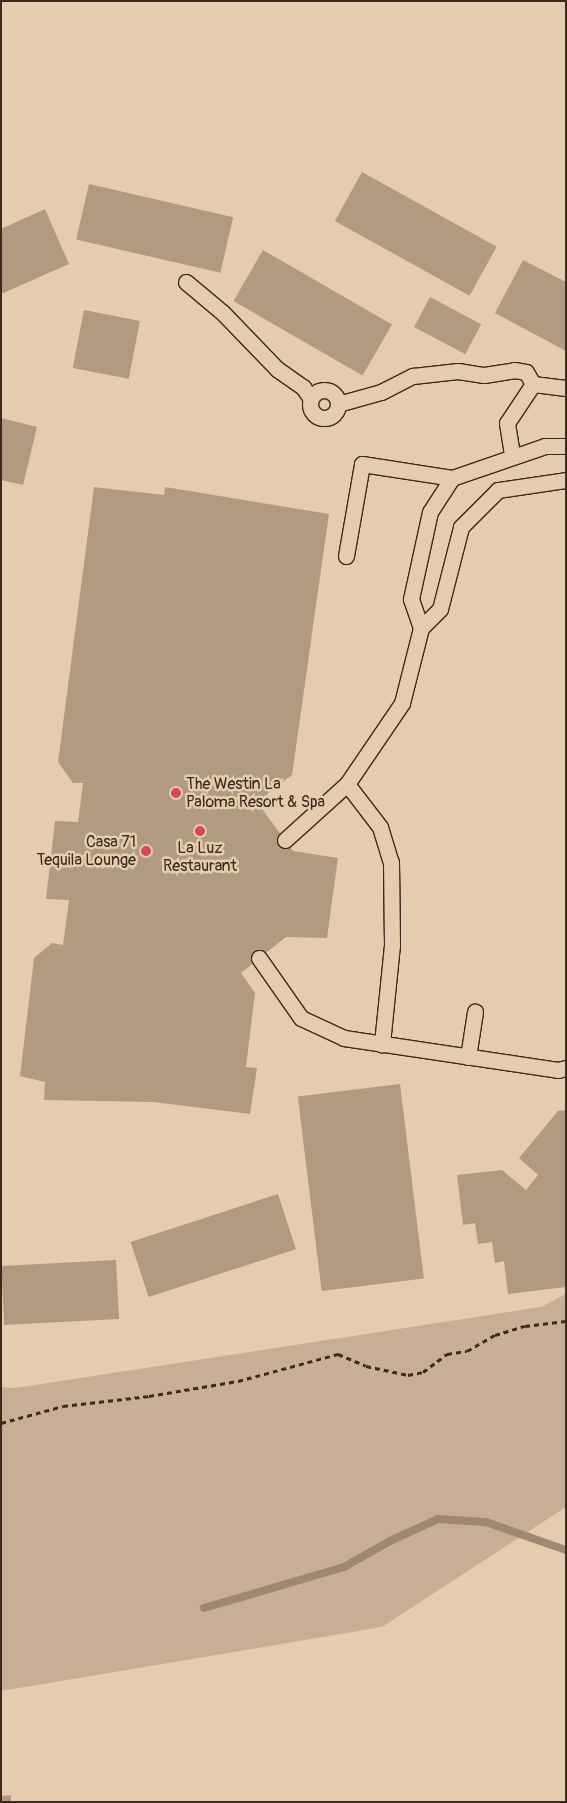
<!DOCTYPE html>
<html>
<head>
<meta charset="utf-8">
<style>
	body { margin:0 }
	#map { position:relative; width:567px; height:1803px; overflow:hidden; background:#e6ccae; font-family:Pangolin,sans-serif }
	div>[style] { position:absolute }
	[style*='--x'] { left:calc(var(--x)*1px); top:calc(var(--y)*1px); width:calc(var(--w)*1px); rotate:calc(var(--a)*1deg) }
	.green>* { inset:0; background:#c7ae94 }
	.stream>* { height:8px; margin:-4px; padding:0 4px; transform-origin:4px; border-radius:4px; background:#9e8872 }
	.building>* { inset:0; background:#b29a81; transform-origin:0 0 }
	.path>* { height:3px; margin-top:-1.5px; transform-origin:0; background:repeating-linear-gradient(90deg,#3b2a1e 0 5px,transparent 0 9px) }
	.roads { filter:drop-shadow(1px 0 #3b2a1e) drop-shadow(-1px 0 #3b2a1e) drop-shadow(0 1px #3b2a1e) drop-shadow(0 -1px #3b2a1e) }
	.service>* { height:15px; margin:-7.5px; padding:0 7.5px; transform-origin:7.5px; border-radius:7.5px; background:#e6ccae }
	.service>.ring { margin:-7.5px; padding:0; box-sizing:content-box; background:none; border:15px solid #e6ccae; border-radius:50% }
	.dots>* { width:14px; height:14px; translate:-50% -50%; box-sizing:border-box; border:2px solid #e6ccae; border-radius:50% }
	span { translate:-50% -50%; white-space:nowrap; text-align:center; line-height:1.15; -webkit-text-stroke:5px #e6ccae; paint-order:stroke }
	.poi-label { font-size:16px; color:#3b2a1e }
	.left { translate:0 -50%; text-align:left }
	.right { translate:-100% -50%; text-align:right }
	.frame { position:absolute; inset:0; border:2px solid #3b2a1e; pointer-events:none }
</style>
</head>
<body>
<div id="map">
	<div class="green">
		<i style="clip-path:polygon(566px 1294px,566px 1507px,382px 1627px,1px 1691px,1px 1387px,15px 1388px,541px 1307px)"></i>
	</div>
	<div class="stream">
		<i style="--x:204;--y:1608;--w:146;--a:-16.3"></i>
		<i style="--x:344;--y:1567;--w:53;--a:-29.5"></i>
		<i style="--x:390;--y:1541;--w:53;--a:-24.6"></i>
		<i style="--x:438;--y:1519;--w:48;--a:3.6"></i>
		<i style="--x:486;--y:1522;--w:85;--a:19.3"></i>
	</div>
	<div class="building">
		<i style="left:362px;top:172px;width:154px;height:56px;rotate:29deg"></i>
		<i style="left:89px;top:184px;width:148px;height:57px;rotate:13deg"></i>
		<i style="clip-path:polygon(45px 209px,69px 264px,1px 294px,1px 229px)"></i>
		<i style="left:263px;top:250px;width:149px;height:59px;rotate:30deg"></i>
		<i style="clip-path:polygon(523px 260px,566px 282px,566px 351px,495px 313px)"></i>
		<i style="left:430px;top:297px;width:58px;height:34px;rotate:28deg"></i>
		<i style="left:84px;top:310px;width:57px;height:59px;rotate:11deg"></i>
		<i style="clip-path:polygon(1px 418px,37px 427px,23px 485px,1px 480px)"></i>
		<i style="clip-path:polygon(94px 487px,164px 495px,165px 487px,329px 514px,292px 775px,257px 802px,293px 851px,338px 858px,327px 938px,286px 937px,241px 973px,255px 993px,246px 1067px,257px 1068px,250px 1114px,153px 1102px,44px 1100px,45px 1082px,20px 1076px,34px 958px,52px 943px,63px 945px,69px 900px,46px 899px,55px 821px,78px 822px,83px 783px,73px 783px,58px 762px)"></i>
		<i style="left:400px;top:1084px;width:196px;height:103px;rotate:83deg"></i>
		<i style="clip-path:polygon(566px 1110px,566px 1287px,508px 1294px,504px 1261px,495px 1263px,492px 1242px,478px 1244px,475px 1223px,463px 1225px,457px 1175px,502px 1170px,526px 1190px,538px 1175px,519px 1158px,558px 1111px)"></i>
		<i style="left:278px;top:1194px;width:58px;height:155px;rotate:72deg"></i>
		<i style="left:116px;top:1260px;width:59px;height:115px;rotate:87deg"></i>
		<i style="clip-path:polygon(11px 1795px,11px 1802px,1px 1802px,1px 1796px)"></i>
	</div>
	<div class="path">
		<i style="--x:1;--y:1423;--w:64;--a:-15.3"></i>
		<i style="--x:63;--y:1406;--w:87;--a:-6.6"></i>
		<i style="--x:149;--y:1396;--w:90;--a:-9.6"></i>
		<i style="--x:238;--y:1381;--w:104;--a:-15.1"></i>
		<i style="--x:338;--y:1354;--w:30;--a:23"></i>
		<i style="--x:366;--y:1366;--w:43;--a:12.1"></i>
		<i style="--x:408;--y:1375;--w:15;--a:-11"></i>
		<i style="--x:423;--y:1372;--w:30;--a:-37"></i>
		<i style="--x:447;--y:1354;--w:20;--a:-9"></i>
		<i style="--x:467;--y:1351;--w:32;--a:-30"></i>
		<i style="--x:495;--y:1335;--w:31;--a:-17"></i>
		<i style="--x:525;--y:1326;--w:41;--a:-7"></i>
	</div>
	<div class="roads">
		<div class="service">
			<i style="--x:186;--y:282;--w:48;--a:40"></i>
			<i style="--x:223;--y:313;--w:78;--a:46"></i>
			<i style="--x:277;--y:369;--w:32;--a:35"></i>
			<i style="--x:303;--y:387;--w:14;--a:56"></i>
			<i style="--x:533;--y:384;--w:33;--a:7"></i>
			<i class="ring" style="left:310px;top:390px;width:13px;height:13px"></i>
			<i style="--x:338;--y:404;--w:45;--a:-15.6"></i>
			<i style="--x:381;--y:392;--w:36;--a:-27"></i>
			<i style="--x:413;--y:376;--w:45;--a:-6.3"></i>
			<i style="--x:458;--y:371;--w:26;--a:9"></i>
			<i style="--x:484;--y:375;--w:30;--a:-9"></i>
			<i style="--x:514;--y:370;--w:12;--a:9"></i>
			<i style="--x:526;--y:372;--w:14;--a:60"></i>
			<i style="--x:533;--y:384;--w:47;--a:123.7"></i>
			<i style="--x:507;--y:423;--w:33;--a:81"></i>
			<i style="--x:346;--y:556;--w:93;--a:-80.1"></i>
			<i style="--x:362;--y:464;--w:91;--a:8.8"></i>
			<i style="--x:421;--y:628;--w:31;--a:-109"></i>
			<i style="--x:411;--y:599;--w:89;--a:-77.7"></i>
			<i style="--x:430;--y:512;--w:40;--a:-57.1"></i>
			<i style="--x:452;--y:478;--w:98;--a:-19"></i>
			<i style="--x:545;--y:446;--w:21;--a:0"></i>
			<i style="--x:347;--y:784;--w:54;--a:52.5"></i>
			<i style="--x:380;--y:827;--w:37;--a:73"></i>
			<i style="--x:391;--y:862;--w:83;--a:89.3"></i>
			<i style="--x:392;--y:945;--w:100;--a:95.8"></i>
			<i style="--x:285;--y:840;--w:84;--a:-42.1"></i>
			<i style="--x:347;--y:784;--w:98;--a:-55.8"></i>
			<i style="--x:402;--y:703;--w:77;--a:-75.8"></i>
			<i style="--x:421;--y:628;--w:27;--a:-45"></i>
			<i style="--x:440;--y:609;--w:85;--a:-75.6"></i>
			<i style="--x:461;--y:527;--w:52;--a:-45"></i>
			<i style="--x:498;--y:490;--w:69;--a:-8.4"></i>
			<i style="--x:259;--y:958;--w:73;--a:55"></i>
			<i style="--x:301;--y:1018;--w:47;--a:24.9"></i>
			<i style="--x:344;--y:1038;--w:216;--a:8.5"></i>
			<i style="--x:558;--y:1070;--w:8;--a:-14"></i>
			<i style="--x:468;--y:1057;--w:46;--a:-81.2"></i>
		</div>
	</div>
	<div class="dots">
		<i style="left:176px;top:793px;background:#d1495b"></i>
		<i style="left:200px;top:831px;background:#d1495b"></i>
		<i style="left:146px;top:851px;background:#d1495b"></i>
	</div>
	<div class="poi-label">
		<span class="left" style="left:186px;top:793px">The Westin La<br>Paloma Resort &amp; Spa</span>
		<span class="right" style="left:136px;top:851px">Casa 71<br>Tequila Lounge</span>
		<span style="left:200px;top:857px">La Luz<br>Restaurant</span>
	</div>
	<div class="frame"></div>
</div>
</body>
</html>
